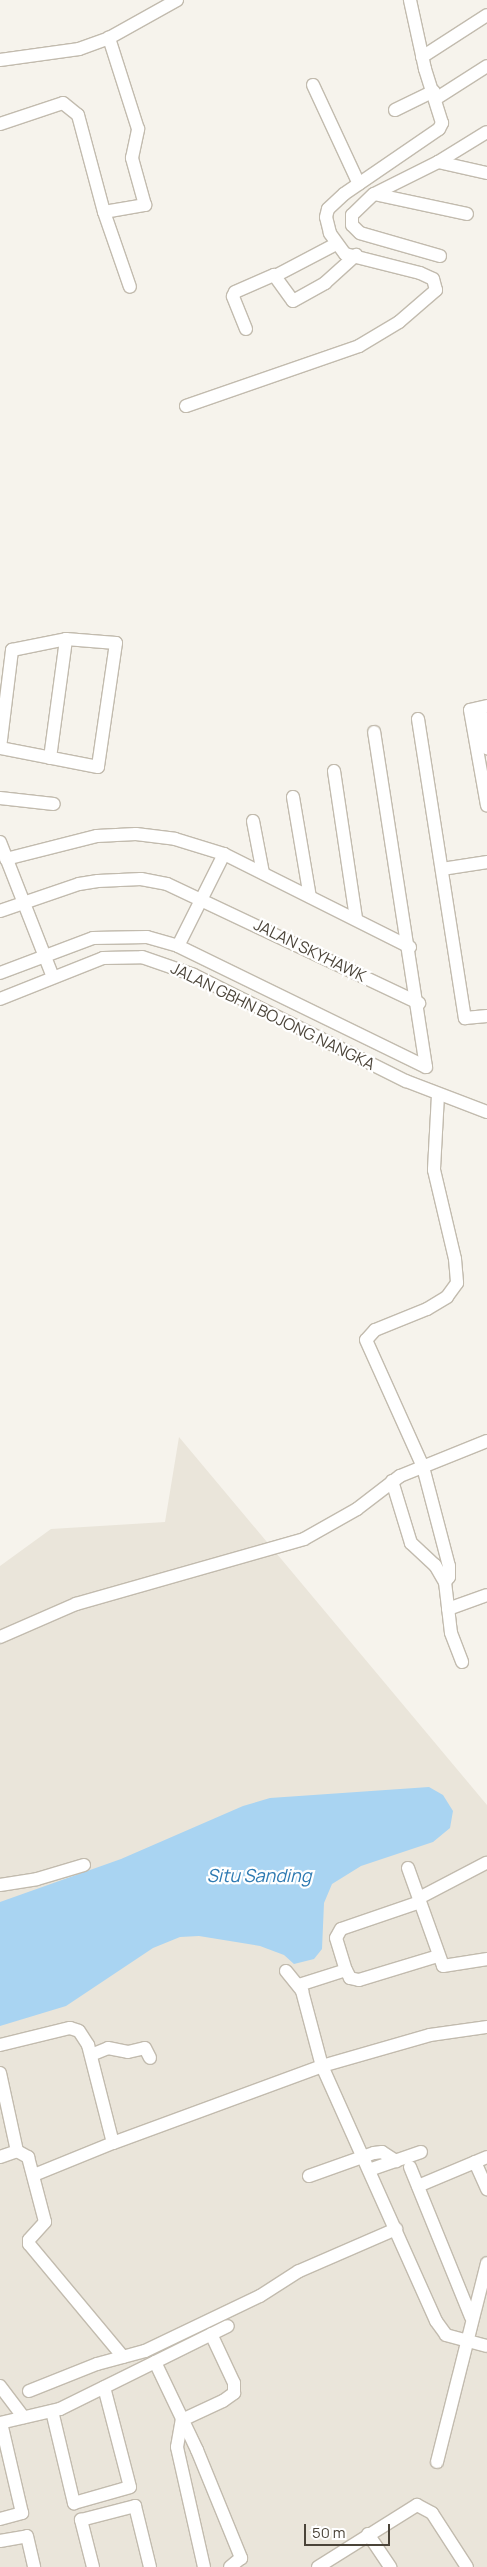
<!DOCTYPE html>
<html>
<head>
<meta charset="utf-8">
<style>
	body { margin:0 }
	#map { position:relative; width:487px; height:2567px; overflow:hidden; background:#f6f3ec; font-family:Manrope,sans-serif }
	div>[style] { position:absolute }
	[style*='--x'] { left:calc(var(--x)*1px); top:calc(var(--y)*1px); width:calc(var(--w)*1px); rotate:calc(var(--a)*1deg) }
	.residential>* { inset:0; background:#eae5da }
	.water>* { inset:0; background:#a9d4f2 }
	.roads { filter:drop-shadow(1px 0 #c2bbae) drop-shadow(-1px 0 #c2bbae) drop-shadow(0 1px #c2bbae) drop-shadow(0 -1px #c2bbae) }
	.minor>* { height:12px; margin:-6px; padding:0 6px; transform-origin:6px; border-radius:6px; background:#fff }
	span { translate:-50% -50%; white-space:nowrap; text-align:center; line-height:1.15; -webkit-text-stroke:4.5px #fff; paint-order:stroke }
	.street-label { font-size:16px; color:#4b4439 }
	.water-label { font-size:18px; color:#2e7ab2; font-style:italic }
	.scale { position:absolute; left:304px; top:2524px; width:86px; height:22px; box-sizing:border-box; border:2px solid #4b4439; border-top:0; padding-left:6px; font-size:15px; line-height:18px; white-space:nowrap; color:#4b4439; -webkit-text-stroke:4px #fff; paint-order:stroke }
</style>
</head>
<body>
<div id="map">
	<div class="residential">
		<i style="clip-path:polygon(179px 1437px,487px 1805px,487px 2567px,0 2567px,0 1566px,51px 1529px,165px 1522px)"></i>
	</div>
	<div class="water">
		<i style="clip-path:polygon(429px 1787px,443px 1795px,453px 1811px,450px 1828px,433px 1842px,361px 1866px,332px 1884px,324px 1903px,322px 1949px,314px 1959px,294px 1964px,284px 1955px,260px 1946px,199px 1936px,180px 1937px,153px 1948px,66px 2006px,0 2026px,0 1902px,121px 1859px,243px 1806px,270px 1798px)"></i>
	</div>
	<div class="roads">
		<div class="minor">
			<i style="--x:422;--y:57;--w:77;--a:-32.9"></i>
			<i style="--x:0;--y:60;--w:80;--a:-7.9"></i>
			<i style="--x:79;--y:49;--w:32;--a:-20"></i>
			<i style="--x:109;--y:38;--w:78;--a:-29.2"></i>
			<i style="--x:313;--y:85;--w:109;--a:65.1"></i>
			<i style="--x:437;--y:98;--w:59;--a:-32.6"></i>
			<i style="--x:395;--y:110;--w:43;--a:-26"></i>
			<i style="--x:0;--y:124;--w:66;--a:-18.4"></i>
			<i style="--x:63;--y:103;--w:19;--a:39"></i>
			<i style="--x:78;--y:115;--w:100;--a:75"></i>
			<i style="--x:104;--y:212;--w:79;--a:70.9"></i>
			<i style="--x:438;--y:162;--w:50;--a:12.7"></i>
			<i style="--x:374;--y:194;--w:95;--a:12.1"></i>
			<i style="--x:104;--y:212;--w:42;--a:-9.7"></i>
			<i style="--x:145;--y:205;--w:49;--a:-105.5"></i>
			<i style="--x:132;--y:158;--w:30;--a:-78"></i>
			<i style="--x:138;--y:129;--w:96;--a:-107.7"></i>
			<i style="--x:440;--y:256;--w:83;--a:-164"></i>
			<i style="--x:360;--y:233;--w:11;--a:-135"></i>
			<i style="--x:352;--y:225;--w:10;--a:-90"></i>
			<i style="--x:352;--y:215;--w:30;--a:-44"></i>
			<i style="--x:374;--y:194;--w:72;--a:-26.6"></i>
			<i style="--x:438;--y:162;--w:57;--a:-31.5"></i>
			<i style="--x:277;--y:275;--w:67;--a:-27.7"></i>
			<i style="--x:246;--y:329;--w:35;--a:-112"></i>
			<i style="--x:233;--y:296;--w:4;--a:-63"></i>
			<i style="--x:235;--y:292;--w:43;--a:-23.6"></i>
			<i style="--x:274;--y:275;--w:32;--a:54"></i>
			<i style="--x:293;--y:301;--w:37;--a:-29"></i>
			<i style="--x:325;--y:283;--w:42;--a:-42.1"></i>
			<i style="--x:186;--y:406;--w:183;--a:-19.1"></i>
			<i style="--x:359;--y:346;--w:47;--a:-31"></i>
			<i style="--x:399;--y:322;--w:49;--a:-40.9"></i>
			<i style="--x:436;--y:290;--w:11;--a:-105"></i>
			<i style="--x:433;--y:279;--w:14;--a:-155"></i>
			<i style="--x:420;--y:273;--w:77;--a:-165.8"></i>
			<i style="--x:345;--y:254;--w:26;--a:-126"></i>
			<i style="--x:330;--y:233;--w:16;--a:-104"></i>
			<i style="--x:326;--y:217;--w:8;--a:-76"></i>
			<i style="--x:328;--y:209;--w:22;--a:-43"></i>
			<i style="--x:344;--y:194;--w:115;--a:-34.4"></i>
			<i style="--x:439;--y:129;--w:7;--a:-63"></i>
			<i style="--x:442;--y:123;--w:57;--a:-107.5"></i>
			<i style="--x:425;--y:69;--w:71;--a:-102.3"></i>
			<i style="--x:66;--y:639;--w:50;--a:4.6"></i>
			<i style="--x:116;--y:643;--w:125;--a:98.3"></i>
			<i style="--x:98;--y:767;--w:100;--a:-169"></i>
			<i style="--x:0;--y:748;--w:99;--a:-83"></i>
			<i style="--x:12;--y:650;--w:55;--a:-11.5"></i>
			<i style="--x:487;--y:706;--w:17;--a:167"></i>
			<i style="--x:470;--y:710;--w:97;--a:79.9"></i>
			<i style="--x:480;--y:708;--w:41;--a:80.1"></i>
			<i style="--x:418;--y:719;--w:303;--a:81.1"></i>
			<i style="--x:465;--y:1018;--w:22;--a:-5"></i>
			<i style="--x:50;--y:758;--w:120;--a:-82.3"></i>
			<i style="--x:334;--y:771;--w:150;--a:81.5"></i>
			<i style="--x:293;--y:797;--w:101;--a:80.4"></i>
			<i style="--x:0;--y:798;--w:54;--a:6.3"></i>
			<i style="--x:253;--y:821;--w:53;--a:79.1"></i>
			<i style="--x:0;--y:842;--w:145;--a:68.6"></i>
			<i style="--x:6;--y:859;--w:94;--a:-14.2"></i>
			<i style="--x:97;--y:836;--w:39;--a:-3"></i>
			<i style="--x:136;--y:834;--w:39;--a:7"></i>
			<i style="--x:175;--y:839;--w:51;--a:17"></i>
			<i style="--x:224;--y:854;--w:208;--a:26.6"></i>
			<i style="--x:442;--y:869;--w:46;--a:-8.8"></i>
			<i style="--x:0;--y:911;--w:83;--a:-18.9"></i>
			<i style="--x:79;--y:884;--w:19;--a:-9"></i>
			<i style="--x:98;--y:881;--w:43;--a:-2.7"></i>
			<i style="--x:141;--y:879;--w:26;--a:11"></i>
			<i style="--x:167;--y:884;--w:279;--a:25.3"></i>
			<i style="--x:178;--y:946;--w:103;--a:-63.4"></i>
			<i style="--x:0;--y:973;--w:99;--a:-20.6"></i>
			<i style="--x:93;--y:938;--w:54;--a:-1.1"></i>
			<i style="--x:147;--y:937;--w:32;--a:16"></i>
			<i style="--x:178;--y:946;--w:276;--a:26"></i>
			<i style="--x:426;--y:1067;--w:339;--a:-98.8"></i>
			<i style="--x:0;--y:999;--w:111;--a:-21.7"></i>
			<i style="--x:103;--y:958;--w:39;--a:-1"></i>
			<i style="--x:142;--y:957;--w:55;--a:19.1"></i>
			<i style="--x:194;--y:975;--w:237;--a:26.6"></i>
			<i style="--x:406;--y:1081;--w:87;--a:20.9"></i>
			<i style="--x:438;--y:1095;--w:75;--a:93.1"></i>
			<i style="--x:434;--y:1170;--w:91;--a:76.7"></i>
			<i style="--x:455;--y:1259;--w:24;--a:85"></i>
			<i style="--x:457;--y:1283;--w:17;--a:126"></i>
			<i style="--x:447;--y:1297;--w:23;--a:149"></i>
			<i style="--x:427;--y:1309;--w:56;--a:158"></i>
			<i style="--x:375;--y:1330;--w:13;--a:132"></i>
			<i style="--x:366;--y:1340;--w:139;--a:65.8"></i>
			<i style="--x:423;--y:1467;--w:102;--a:75.3"></i>
			<i style="--x:449;--y:1566;--w:11;--a:90"></i>
			<i style="--x:449;--y:1577;--w:6;--a:129"></i>
			<i style="--x:392;--y:1481;--w:65;--a:73"></i>
			<i style="--x:411;--y:1543;--w:33;--a:43"></i>
			<i style="--x:435;--y:1565;--w:20;--a:60"></i>
			<i style="--x:445;--y:1582;--w:51;--a:83.3"></i>
			<i style="--x:451;--y:1633;--w:31;--a:69"></i>
			<i style="--x:448;--y:1609;--w:41;--a:-19.7"></i>
			<i style="--x:0;--y:1637;--w:83;--a:-23.5"></i>
			<i style="--x:76;--y:1604;--w:237;--a:-15.9"></i>
			<i style="--x:304;--y:1539;--w:61;--a:-29.5"></i>
			<i style="--x:357;--y:1509;--w:54;--a:-37.5"></i>
			<i style="--x:400;--y:1476;--w:94;--a:-21.9"></i>
			<i style="--x:408;--y:1868;--w:104;--a:70.3"></i>
			<i style="--x:443;--y:1966;--w:45;--a:-9"></i>
			<i style="--x:0;--y:1885;--w:37;--a:-9"></i>
			<i style="--x:37;--y:1879;--w:49;--a:-16.6"></i>
			<i style="--x:419;--y:1898;--w:76;--a:-27.6"></i>
			<i style="--x:420;--y:1902;--w:83;--a:161.1"></i>
			<i style="--x:341;--y:1929;--w:10;--a:119"></i>
			<i style="--x:336;--y:1938;--w:34;--a:73"></i>
			<i style="--x:346;--y:1970;--w:9;--a:63"></i>
			<i style="--x:350;--y:1978;--w:9;--a:13"></i>
			<i style="--x:359;--y:1980;--w:83;--a:-16.9"></i>
			<i style="--x:286;--y:1971;--w:26;--a:51"></i>
			<i style="--x:302;--y:1991;--w:78;--a:75.1"></i>
			<i style="--x:322;--y:2066;--w:279;--a:65.9"></i>
			<i style="--x:436;--y:2321;--w:17;--a:54"></i>
			<i style="--x:446;--y:2335;--w:42;--a:15"></i>
			<i style="--x:299;--y:1985;--w:49;--a:-17.7"></i>
			<i style="--x:0;--y:2045;--w:72;--a:-13.7"></i>
			<i style="--x:70;--y:2028;--w:9;--a:18"></i>
			<i style="--x:79;--y:2031;--w:17;--a:57"></i>
			<i style="--x:88;--y:2045;--w:101;--a:75.7"></i>
			<i style="--x:113;--y:2143;--w:223;--a:-20.2"></i>
			<i style="--x:322;--y:2066;--w:112;--a:-16"></i>
			<i style="--x:430;--y:2035;--w:58;--a:-8"></i>
			<i style="--x:91;--y:2055;--w:18;--a:-22"></i>
			<i style="--x:108;--y:2048;--w:20;--a:11"></i>
			<i style="--x:128;--y:2052;--w:17;--a:-13"></i>
			<i style="--x:145;--y:2048;--w:11;--a:63"></i>
			<i style="--x:0;--y:2073;--w:80;--a:77.7"></i>
			<i style="--x:0;--y:2157;--w:18;--a:-19"></i>
			<i style="--x:17;--y:2151;--w:13;--a:29"></i>
			<i style="--x:28;--y:2157;--w:67;--a:75.3"></i>
			<i style="--x:45;--y:2222;--w:24;--a:132"></i>
			<i style="--x:29;--y:2240;--w:4;--a:90"></i>
			<i style="--x:29;--y:2244;--w:147;--a:50.2"></i>
			<i style="--x:475;--y:2162;--w:30;--a:66"></i>
			<i style="--x:410;--y:2167;--w:162;--a:67.9"></i>
			<i style="--x:369;--y:2170;--w:55;--a:-19.1"></i>
			<i style="--x:34;--y:2175;--w:85;--a:-22.1"></i>
			<i style="--x:309;--y:2176;--w:69;--a:-19.5"></i>
			<i style="--x:374;--y:2153;--w:8;--a:-7"></i>
			<i style="--x:382;--y:2152;--w:17;--a:33"></i>
			<i style="--x:418;--y:2186;--w:75;--a:-22.8"></i>
			<i style="--x:155;--y:2362;--w:98;--a:64.5"></i>
			<i style="--x:197;--y:2450;--w:117;--a:67.8"></i>
			<i style="--x:241;--y:2558;--w:14;--a:141"></i>
			<i style="--x:0;--y:2386;--w:39;--a:53"></i>
			<i style="--x:29;--y:2391;--w:73;--a:-21.7"></i>
			<i style="--x:97;--y:2364;--w:50;--a:-15.2"></i>
			<i style="--x:145;--y:2351;--w:127;--a:-25.6"></i>
			<i style="--x:260;--y:2296;--w:46;--a:-32.7"></i>
			<i style="--x:299;--y:2271;--w:106;--a:-23.4"></i>
			<i style="--x:52;--y:2411;--w:95;--a:76.6"></i>
			<i style="--x:74;--y:2503;--w:58;--a:-15.9"></i>
			<i style="--x:130;--y:2487;--w:103;--a:-104.6"></i>
			<i style="--x:0;--y:2423;--w:62;--a:-13.1"></i>
			<i style="--x:60;--y:2409;--w:187;--a:-26.3"></i>
			<i style="--x:437;--y:2462;--w:205;--a:-75.9"></i>
			<i style="--x:0;--y:2519;--w:23;--a:-15"></i>
			<i style="--x:22;--y:2513;--w:92;--a:-103.1"></i>
			<i style="--x:368;--y:2534;--w:40;--a:56"></i>
			<i style="--x:0;--y:2541;--w:27;--a:-10"></i>
			<i style="--x:27;--y:2536;--w:32;--a:77"></i>
			<i style="--x:93;--y:2567;--w:49;--a:-104.3"></i>
			<i style="--x:81;--y:2520;--w:56;--a:-14.5"></i>
			<i style="--x:135;--y:2506;--w:63;--a:76.2"></i>
			<i style="--x:204;--y:2567;--w:123;--a:-102.7"></i>
			<i style="--x:177;--y:2447;--w:27;--a:-80"></i>
			<i style="--x:182;--y:2420;--w:45;--a:-24.9"></i>
			<i style="--x:223;--y:2401;--w:14;--a:-36"></i>
			<i style="--x:234;--y:2393;--w:10;--a:-90"></i>
			<i style="--x:234;--y:2383;--w:54;--a:-115.1"></i>
			<i style="--x:318;--y:2567;--w:117;--a:-32.1"></i>
			<i style="--x:417;--y:2505;--w:17;--a:28"></i>
			<i style="--x:432;--y:2513;--w:64;--a:57.1"></i>
		</div>
	</div>
	<div class="street-label">
		<span style="left:310px;top:950px;rotate:26deg">JALAN SKYHAWK</span>
		<span style="left:273px;top:1016px;rotate:26deg">JALAN GBHN BOJONG NANGKA</span>
	</div>
	<div class="water-label">
		<span style="left:259px;top:1875px">Situ Sanding</span>
	</div>
	<div class="scale">50 m</div>
</div>
</body>
</html>
